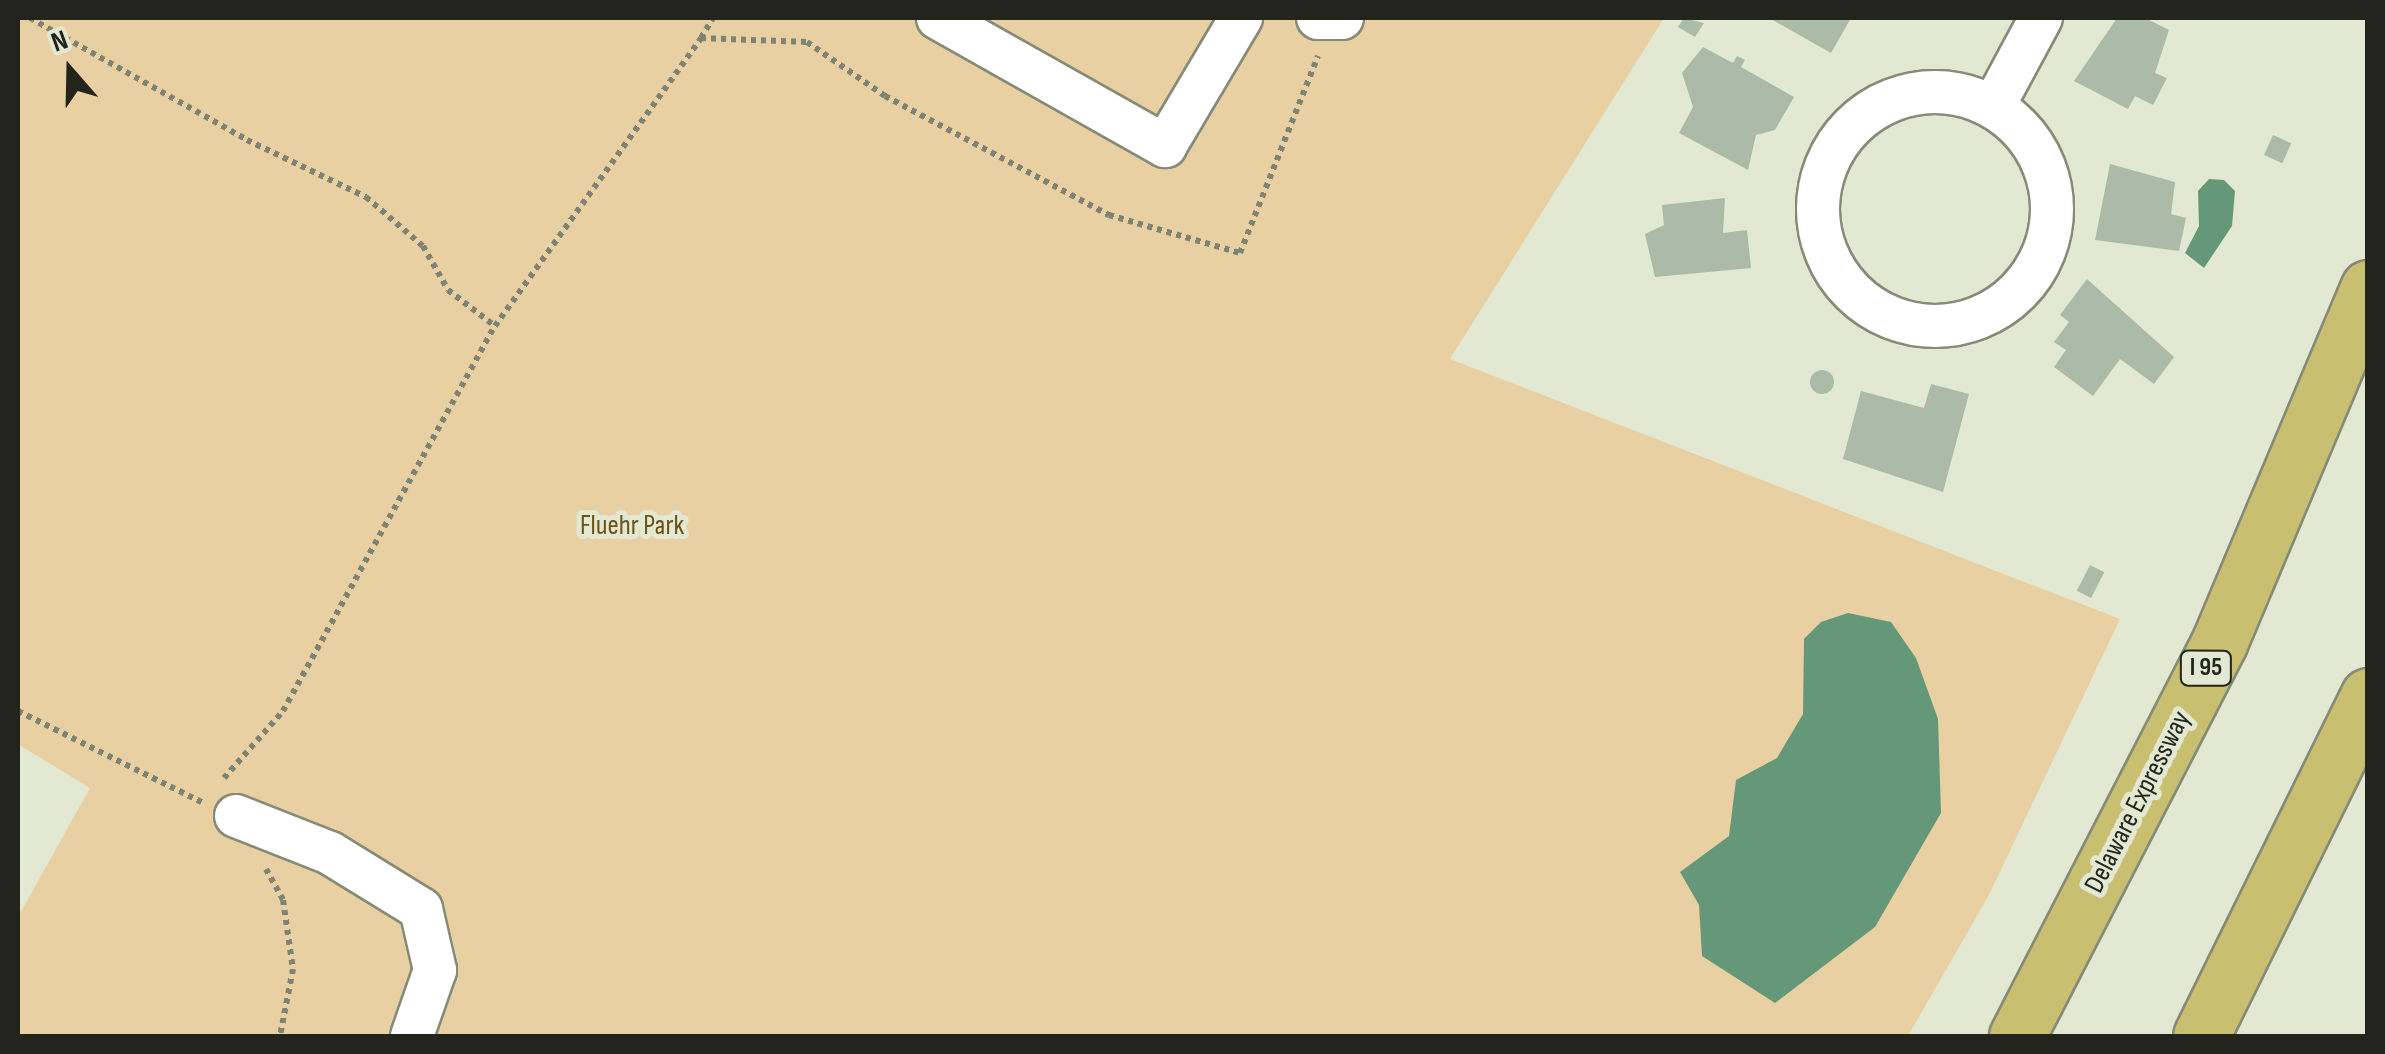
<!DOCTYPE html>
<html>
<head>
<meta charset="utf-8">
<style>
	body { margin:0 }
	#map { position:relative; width:2385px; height:1054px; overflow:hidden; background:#e2e8d1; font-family:"Sofia Sans Condensed",sans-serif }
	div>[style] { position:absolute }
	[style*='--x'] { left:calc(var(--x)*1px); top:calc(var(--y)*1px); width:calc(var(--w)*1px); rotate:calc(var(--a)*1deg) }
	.green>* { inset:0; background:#e8d0a2 }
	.water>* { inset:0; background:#649879 }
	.building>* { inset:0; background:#acbba8; transform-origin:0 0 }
	.round { border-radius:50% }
	.path>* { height:6px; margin-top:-3px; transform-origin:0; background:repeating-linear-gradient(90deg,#7f8374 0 5px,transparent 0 10px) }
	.roads { filter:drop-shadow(2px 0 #858b76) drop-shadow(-2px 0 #858b76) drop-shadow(0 2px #858b76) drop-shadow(0 -2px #858b76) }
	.minor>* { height:42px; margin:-21px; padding:0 21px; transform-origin:21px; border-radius:21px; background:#fff }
	.minor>.ring { margin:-21px; padding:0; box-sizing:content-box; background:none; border:42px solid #fff; border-radius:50% }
	.highway>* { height:55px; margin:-27.5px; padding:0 27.5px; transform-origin:27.5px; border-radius:27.5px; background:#c9bf70 }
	span { translate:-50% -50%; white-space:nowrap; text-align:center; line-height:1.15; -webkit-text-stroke:10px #e2e8d1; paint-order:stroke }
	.shield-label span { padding:2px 8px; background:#e2e8d1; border:2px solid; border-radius:8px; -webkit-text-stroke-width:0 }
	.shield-label { font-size:25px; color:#23251d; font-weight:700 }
	.park-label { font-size:28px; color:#6c5217 }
	.street-label { font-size:28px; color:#23251d }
	.frame { position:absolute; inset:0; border:20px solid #23251d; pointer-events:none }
	.north { position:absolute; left:20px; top:20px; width:100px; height:100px; -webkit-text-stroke:8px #e2e8d1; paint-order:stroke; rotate:340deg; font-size:28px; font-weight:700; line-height:40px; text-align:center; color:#23251d }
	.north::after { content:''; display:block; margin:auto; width:35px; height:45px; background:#23251d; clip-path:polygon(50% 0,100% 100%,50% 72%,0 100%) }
</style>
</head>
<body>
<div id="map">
	<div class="green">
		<i style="clip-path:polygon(18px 18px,1664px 18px,1450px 359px,2120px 619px,1989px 895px,1908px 1036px,18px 1036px,18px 917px,90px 788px,18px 744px)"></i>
	</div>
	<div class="water">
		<i style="clip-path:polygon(2209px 179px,2224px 180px,2235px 191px,2232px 226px,2204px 268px,2185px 253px,2199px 226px,2198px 191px)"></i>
		<i style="clip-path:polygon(1848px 613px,1891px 622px,1916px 658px,1938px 719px,1941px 813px,1875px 927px,1775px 1003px,1702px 956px,1699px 905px,1680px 872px,1729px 836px,1736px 780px,1777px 758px,1803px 714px,1804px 639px,1821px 622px)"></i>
	</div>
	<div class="building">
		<i style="clip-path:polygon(1684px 18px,1704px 23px,1695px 37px,1678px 27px)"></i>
		<i style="clip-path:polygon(1769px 18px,1851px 18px,1831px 53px)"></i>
		<i style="clip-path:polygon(2117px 18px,2145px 18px,2169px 30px,2155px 73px,2167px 78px,2153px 105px,2135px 96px,2128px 109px,2074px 81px)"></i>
		<i style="clip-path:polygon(1703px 47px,1733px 63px,1737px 56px,1745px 60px,1741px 67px,1794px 97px,1775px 130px,1756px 135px,1748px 170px,1679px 133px,1693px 107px,1682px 73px)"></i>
		<i style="left:2273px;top:135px;width:20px;height:22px;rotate:24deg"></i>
		<i style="clip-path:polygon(2110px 164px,2175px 182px,2171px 214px,2186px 218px,2179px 251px,2095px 240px)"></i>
		<i style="clip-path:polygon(1725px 198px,1723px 233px,1747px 230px,1751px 268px,1655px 277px,1645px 234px,1664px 225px,1662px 205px)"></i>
		<i style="clip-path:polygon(2087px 279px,2174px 357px,2154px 384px,2120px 359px,2093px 396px,2054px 367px,2066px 350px,2054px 342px,2069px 322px,2060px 315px)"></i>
		<i class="round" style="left:1810px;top:370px;width:24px;height:24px"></i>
		<i style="clip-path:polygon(1931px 384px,1969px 394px,1943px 492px,1843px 459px,1861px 391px,1924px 408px)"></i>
		<i style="left:2090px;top:565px;width:16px;height:29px;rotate:27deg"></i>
	</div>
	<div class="path">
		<i style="--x:30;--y:18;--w:249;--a:29.3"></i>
		<i style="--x:247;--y:140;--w:132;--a:25.6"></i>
		<i style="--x:366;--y:197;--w:75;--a:40.7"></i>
		<i style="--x:423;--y:246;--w:51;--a:60.4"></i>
		<i style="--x:448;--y:290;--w:59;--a:37.5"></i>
		<i style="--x:495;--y:326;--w:354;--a:-54.4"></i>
		<i style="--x:701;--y:38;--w:106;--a:2.2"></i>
		<i style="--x:807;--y:42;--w:95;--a:34.7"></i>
		<i style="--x:885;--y:96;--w:254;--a:28"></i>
		<i style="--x:1109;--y:215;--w:136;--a:16.2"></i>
		<i style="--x:1240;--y:253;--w:212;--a:-68.4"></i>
		<i style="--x:701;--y:38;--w:23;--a:-59"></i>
		<i style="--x:18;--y:711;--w:207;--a:26.4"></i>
		<i style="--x:224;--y:778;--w:89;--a:-48.6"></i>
		<i style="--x:283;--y:711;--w:440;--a:-61.2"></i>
		<i style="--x:266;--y:869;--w:35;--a:61"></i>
		<i style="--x:283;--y:900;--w:70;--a:81.8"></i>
		<i style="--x:293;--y:969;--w:68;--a:101"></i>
	</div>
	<div class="roads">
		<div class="minor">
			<i style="--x:938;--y:18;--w:261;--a:29.4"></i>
			<i style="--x:1165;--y:146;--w:149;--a:-59.3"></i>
			<i style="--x:1318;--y:18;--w:24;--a:0"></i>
			<i class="ring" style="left:1818px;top:92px;width:192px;height:192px"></i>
			<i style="--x:1993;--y:107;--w:101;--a:-61.7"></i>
			<i style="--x:236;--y:816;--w:101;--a:21.5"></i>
			<i style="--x:330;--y:853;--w:107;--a:31.6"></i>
			<i style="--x:421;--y:909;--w:63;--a:77.1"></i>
			<i style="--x:435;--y:970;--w:70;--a:109.2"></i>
		</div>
		<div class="highway">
			<i style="--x:2017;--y:1036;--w:442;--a:-62.8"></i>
			<i style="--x:2219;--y:643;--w:385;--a:-67.2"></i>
			<i style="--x:2201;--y:1036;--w:379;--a:-63.8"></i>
		</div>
	</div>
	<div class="shield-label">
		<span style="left:2206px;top:668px">I 95</span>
	</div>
	<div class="park-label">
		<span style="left:632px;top:526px">Fluehr Park</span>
	</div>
	<div class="street-label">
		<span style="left:2138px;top:802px;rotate:-63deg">Delaware Expressway</span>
	</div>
	<div class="frame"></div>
	<div class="north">N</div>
</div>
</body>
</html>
